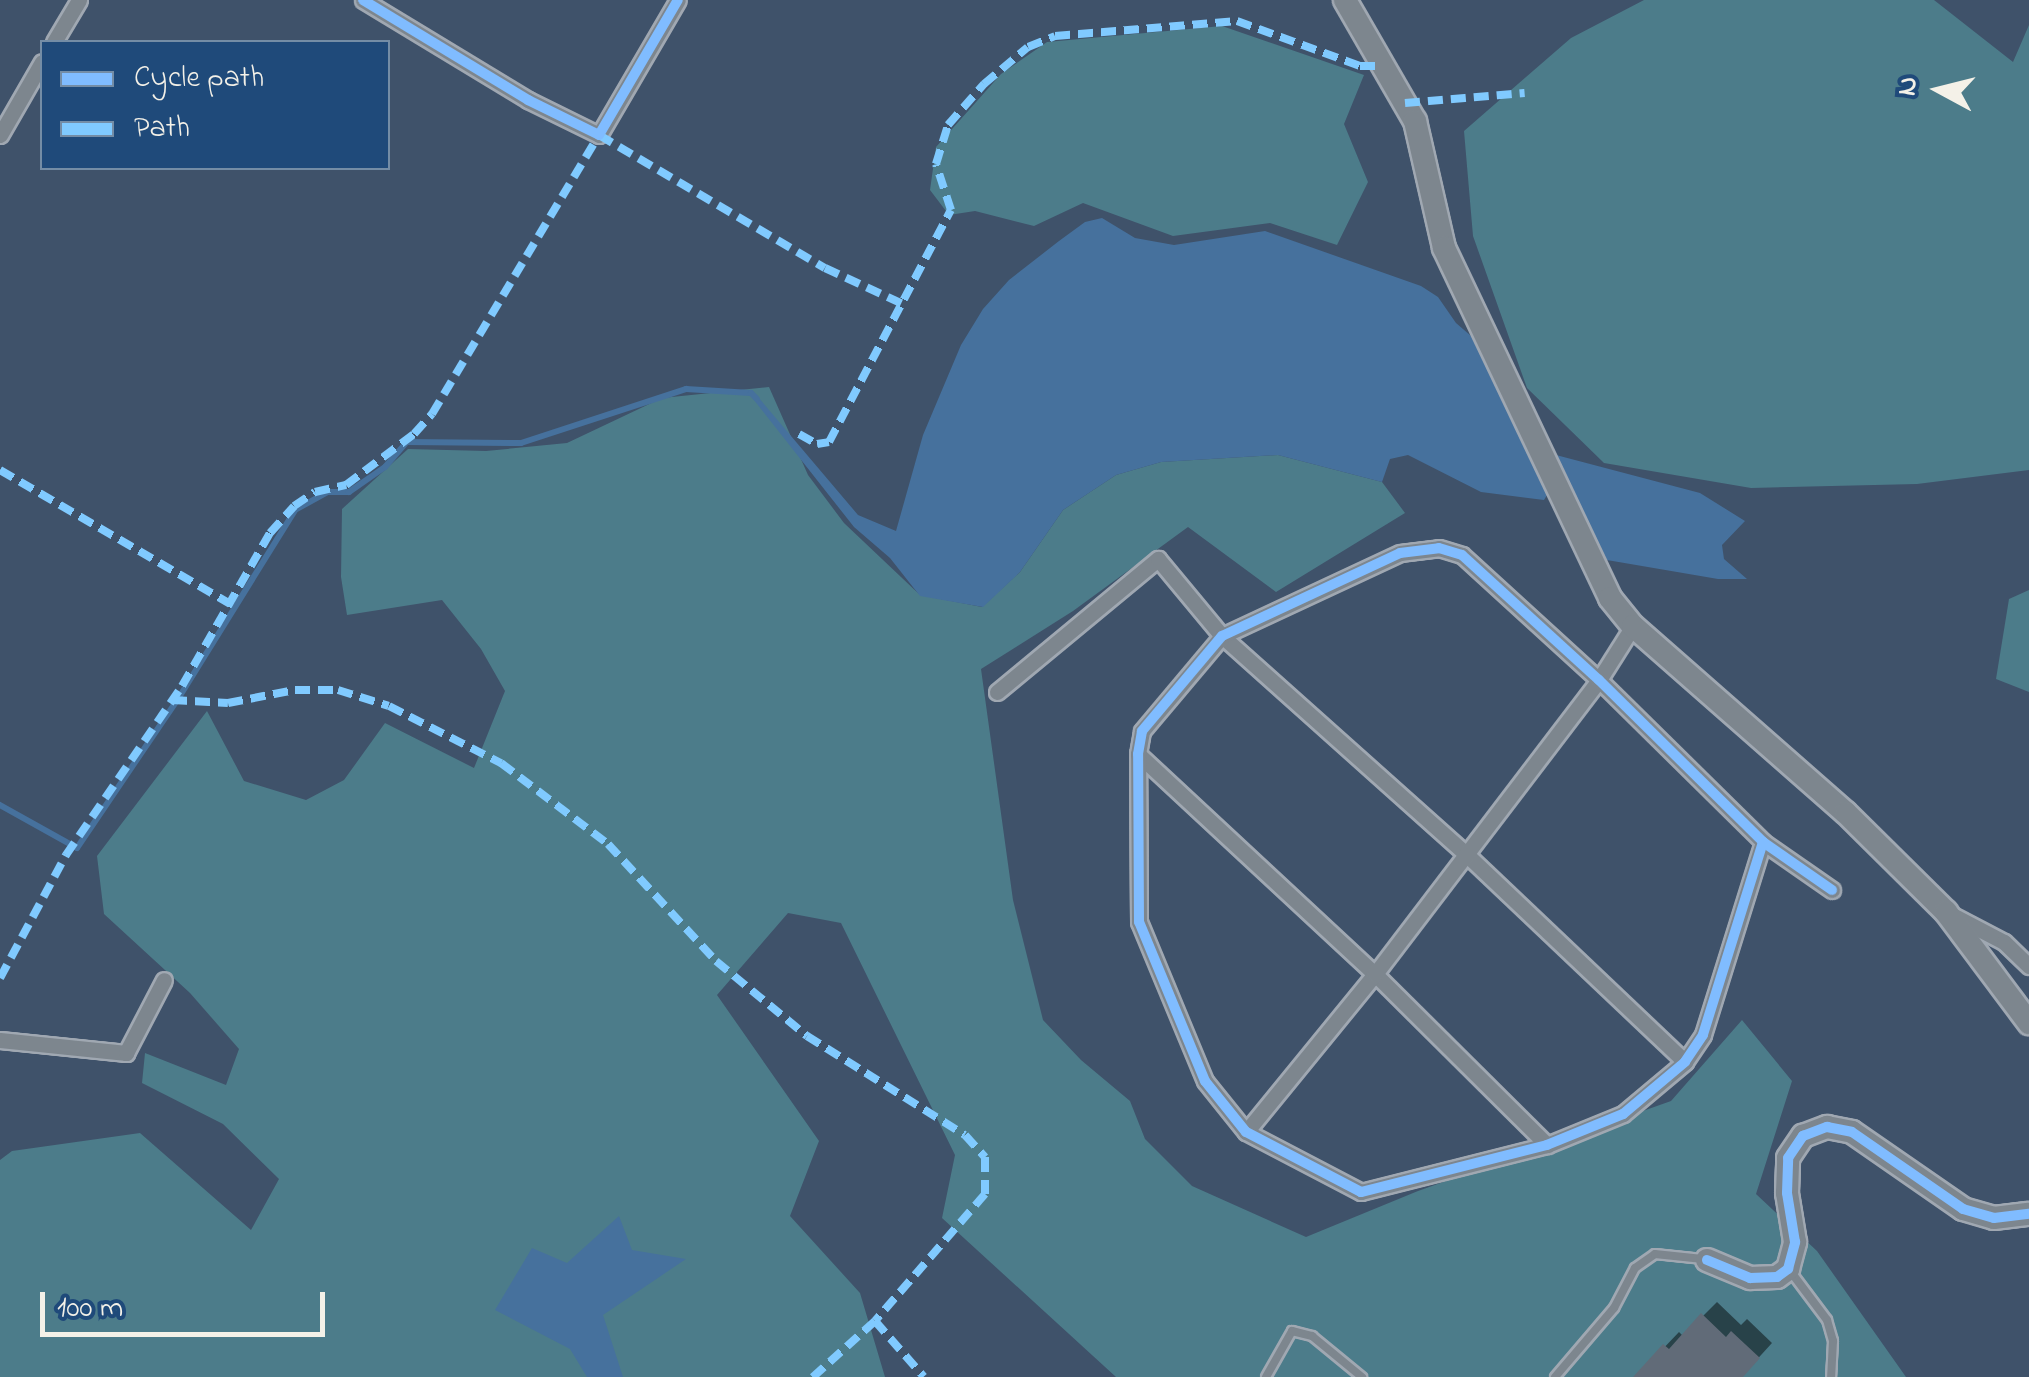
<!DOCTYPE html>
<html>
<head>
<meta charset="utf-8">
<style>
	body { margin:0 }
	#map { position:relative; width:2029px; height:1377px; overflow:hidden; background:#3f526a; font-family:"Indie Flower",sans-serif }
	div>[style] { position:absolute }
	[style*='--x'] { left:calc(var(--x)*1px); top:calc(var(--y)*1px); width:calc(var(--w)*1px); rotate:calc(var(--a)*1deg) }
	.green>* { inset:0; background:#4c7c8a }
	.water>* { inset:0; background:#46719d }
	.shadow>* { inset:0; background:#0007 }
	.stream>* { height:6px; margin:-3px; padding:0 3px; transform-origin:3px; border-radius:3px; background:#46719d }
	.building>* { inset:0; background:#616b78 }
	.roads { filter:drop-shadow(2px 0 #a0a8b2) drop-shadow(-2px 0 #a0a8b2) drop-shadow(0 2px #a0a8b2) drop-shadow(0 -2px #a0a8b2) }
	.lane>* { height:8px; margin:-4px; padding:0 4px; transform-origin:4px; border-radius:4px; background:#7d868e }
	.street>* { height:15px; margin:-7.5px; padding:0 7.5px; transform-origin:7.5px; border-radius:7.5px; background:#7d868e }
	.secondary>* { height:22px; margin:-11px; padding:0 11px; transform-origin:11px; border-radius:11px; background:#7d868e }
	.quiet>* { height:8px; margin-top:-4px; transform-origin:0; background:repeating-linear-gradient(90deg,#80caff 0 15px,transparent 0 23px) }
	.cycleway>* { height:10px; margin:-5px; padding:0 5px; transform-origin:5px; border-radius:5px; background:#80bcff }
	span { translate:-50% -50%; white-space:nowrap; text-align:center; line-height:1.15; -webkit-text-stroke:10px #1f4a7a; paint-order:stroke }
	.legend { position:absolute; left:40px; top:40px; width:350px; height:130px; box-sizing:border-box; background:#1f4a7a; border:2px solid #748da6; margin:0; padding:12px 18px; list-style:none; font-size:30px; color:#f4f1e8 }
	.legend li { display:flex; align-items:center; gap:20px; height:50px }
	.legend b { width:50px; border:2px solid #748da6 }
	.north { position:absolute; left:1889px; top:40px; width:100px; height:100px; -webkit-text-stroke:8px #1f4a7a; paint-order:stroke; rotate:277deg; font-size:28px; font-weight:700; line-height:40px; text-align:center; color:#f4f1e8 }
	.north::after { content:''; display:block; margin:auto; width:35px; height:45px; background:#f4f1e8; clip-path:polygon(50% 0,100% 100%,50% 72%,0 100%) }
	.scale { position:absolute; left:40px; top:1292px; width:285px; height:45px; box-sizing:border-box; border:5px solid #f4f1e8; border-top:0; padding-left:12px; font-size:30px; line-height:35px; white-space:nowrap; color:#f4f1e8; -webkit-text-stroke:8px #1f4a7a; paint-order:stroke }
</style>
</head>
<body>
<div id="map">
	<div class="green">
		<i style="clip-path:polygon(1644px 0,1934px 0,2013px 62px,2029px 25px,2029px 470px,1917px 484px,1751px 488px,1604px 463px,1527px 388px,1473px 236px,1464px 131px,1571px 38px)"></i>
		<i style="clip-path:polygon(1222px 26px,1364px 75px,1344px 124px,1368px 182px,1337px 245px,1270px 223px,1173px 236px,1083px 203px,1034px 226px,975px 211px,949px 215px,930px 190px,936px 147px,1001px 74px,1047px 42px)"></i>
		<i style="clip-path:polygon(769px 387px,808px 475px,844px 523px,920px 595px,982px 607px,1020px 572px,1063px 510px,1116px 475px,1161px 462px,1278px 455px,1382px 482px,1405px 513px,1276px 592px,1188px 527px,1073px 611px,981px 669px,1013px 900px,1043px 1020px,1081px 1060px,1130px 1101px,1145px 1139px,1192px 1186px,1306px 1237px,1418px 1191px,1671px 1101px,1742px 1020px,1792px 1081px,1756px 1194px,1817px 1251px,1906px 1377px,1116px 1377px,942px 1218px,955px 1155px,841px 923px,788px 913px,717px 995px,819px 1141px,790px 1216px,860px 1293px,885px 1377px,0 1377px,0 1160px,12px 1151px,140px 1133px,251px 1230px,279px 1179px,223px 1124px,142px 1083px,145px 1053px,226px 1085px,239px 1049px,190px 993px,104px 914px,97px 856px,207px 711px,244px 781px,306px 800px,344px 780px,385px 723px,474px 768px,505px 691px,481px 649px,442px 600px,347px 615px,341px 577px,342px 509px,408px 449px,486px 451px,567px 443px,662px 398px)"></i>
		<i style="clip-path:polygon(2029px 590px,2029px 692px,1996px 679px,2009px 599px)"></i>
	</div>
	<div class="water">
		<i style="clip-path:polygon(1102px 218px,1135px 238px,1174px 245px,1265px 231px,1421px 286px,1438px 297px,1456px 323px,1485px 348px,1550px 490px,1544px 500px,1481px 492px,1408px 455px,1390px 459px,1382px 482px,1278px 455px,1161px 462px,1116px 475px,1063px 510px,1020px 572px,983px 607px,920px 596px,890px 558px,854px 527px,750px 395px,753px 391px,858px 515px,896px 531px,923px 435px,961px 345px,983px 309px,1009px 280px,1059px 241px,1085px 222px)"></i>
		<i style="clip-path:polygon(1556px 455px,1700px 493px,1745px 521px,1722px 545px,1724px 559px,1747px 579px,1718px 579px,1601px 559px)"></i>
		<i style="clip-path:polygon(619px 1216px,632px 1250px,686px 1259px,603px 1315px,623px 1377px,587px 1377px,570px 1349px,495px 1310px,532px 1248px,567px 1263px)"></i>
	</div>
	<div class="shadow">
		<i style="clip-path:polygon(1717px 1302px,1741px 1325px,1747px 1319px,1772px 1343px,1741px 1377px,1636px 1377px,1679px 1332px,1683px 1336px)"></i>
	</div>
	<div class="stream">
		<i style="--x:0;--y:805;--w:88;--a:29.2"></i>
		<i style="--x:77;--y:848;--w:180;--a:-55.9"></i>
		<i style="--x:178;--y:699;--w:222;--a:-58.2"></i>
		<i style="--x:295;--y:510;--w:37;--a:-29"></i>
		<i style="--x:327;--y:492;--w:22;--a:0"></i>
		<i style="--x:349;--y:492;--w:44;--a:-34.8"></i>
		<i style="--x:385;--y:467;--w:33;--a:-49"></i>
		<i style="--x:407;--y:442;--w:114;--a:0.5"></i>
		<i style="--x:521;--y:443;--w:174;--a:-18.1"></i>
		<i style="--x:686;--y:389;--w:65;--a:3.5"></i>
		<i style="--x:751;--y:393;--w:8;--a:45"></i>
	</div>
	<div class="building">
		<i style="clip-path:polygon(1701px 1313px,1726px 1337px,1731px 1331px,1760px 1358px,1743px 1377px,1633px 1377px,1663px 1344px,1669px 1349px)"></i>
	</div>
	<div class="roads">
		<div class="lane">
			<i style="--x:1791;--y:1272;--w:60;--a:53.1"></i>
			<i style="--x:1827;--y:1320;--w:22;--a:74"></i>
			<i style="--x:1833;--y:1341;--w:36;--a:93"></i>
			<i style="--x:1266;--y:1377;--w:53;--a:-60.5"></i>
			<i style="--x:1292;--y:1331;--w:21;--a:14"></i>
			<i style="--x:1312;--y:1336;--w:65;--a:39.4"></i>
			<i style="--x:1555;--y:1377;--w:91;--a:-49.5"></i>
			<i style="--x:1614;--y:1308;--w:45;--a:-62.3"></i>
			<i style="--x:1635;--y:1268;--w:24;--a:-35"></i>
			<i style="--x:1655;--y:1254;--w:48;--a:5.9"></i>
		</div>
		<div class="street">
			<i style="--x:363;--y:0;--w:193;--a:31.2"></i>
			<i style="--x:528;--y:100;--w:79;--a:26.2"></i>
			<i style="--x:599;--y:135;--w:156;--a:-59.7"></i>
			<i style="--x:54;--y:42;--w:49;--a:-59.2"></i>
			<i style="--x:0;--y:135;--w:84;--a:-60.1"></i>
			<i style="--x:997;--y:692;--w:209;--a:-39.6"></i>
			<i style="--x:1158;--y:559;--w:100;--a:50.3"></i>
			<i style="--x:1222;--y:636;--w:327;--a:41.8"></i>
			<i style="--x:1466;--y:854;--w:302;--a:43.5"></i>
			<i style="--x:1138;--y:754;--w:323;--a:42.9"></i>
			<i style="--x:1375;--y:974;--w:243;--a:44.8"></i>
			<i style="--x:1763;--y:842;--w:202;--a:107.3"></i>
			<i style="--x:1703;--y:1035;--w:32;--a:124"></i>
			<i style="--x:1685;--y:1062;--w:81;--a:140"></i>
			<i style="--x:1623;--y:1114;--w:82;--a:157.8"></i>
			<i style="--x:1547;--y:1145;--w:192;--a:165.8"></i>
			<i style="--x:1361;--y:1192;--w:130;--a:-152.4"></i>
			<i style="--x:1246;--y:1132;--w:65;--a:-128.8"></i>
			<i style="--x:1205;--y:1081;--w:172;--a:-112.5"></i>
			<i style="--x:1139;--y:922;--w:168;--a:-90.3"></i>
			<i style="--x:1138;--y:754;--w:23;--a:-80"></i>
			<i style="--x:1142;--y:731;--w:124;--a:-49.9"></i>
			<i style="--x:1222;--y:636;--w:196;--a:-25"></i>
			<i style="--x:1400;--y:553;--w:39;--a:-7"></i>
			<i style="--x:1439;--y:548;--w:24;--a:17"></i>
			<i style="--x:1462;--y:555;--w:185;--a:42.4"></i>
			<i style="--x:1599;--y:680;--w:231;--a:44.6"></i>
			<i style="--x:1763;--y:842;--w:84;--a:34.8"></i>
			<i style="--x:1954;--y:916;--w:56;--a:27.5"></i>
			<i style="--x:2004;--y:942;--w:35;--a:44"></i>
			<i style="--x:0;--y:1040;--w:127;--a:5.9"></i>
			<i style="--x:126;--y:1053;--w:82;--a:-62.5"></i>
			<i style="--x:1246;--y:1132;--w:204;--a:-50.8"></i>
			<i style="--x:1375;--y:974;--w:370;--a:-52.7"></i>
			<i style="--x:1599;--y:680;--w:64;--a:-57.8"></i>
		</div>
		<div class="secondary">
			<i style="--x:1345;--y:0;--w:140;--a:60"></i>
			<i style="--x:1415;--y:121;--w:130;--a:77.1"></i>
			<i style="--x:1444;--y:248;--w:387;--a:64.6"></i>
			<i style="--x:1610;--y:598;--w:36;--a:51"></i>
			<i style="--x:1633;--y:626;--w:283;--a:41.3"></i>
			<i style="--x:1846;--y:813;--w:141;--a:44.7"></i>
			<i style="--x:1946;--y:912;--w:139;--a:53.2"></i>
			<i style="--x:1707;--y:1260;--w:47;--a:22.7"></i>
			<i style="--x:1750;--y:1278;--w:27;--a:-2"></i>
			<i style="--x:1777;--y:1277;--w:14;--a:-36"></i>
			<i style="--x:1788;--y:1269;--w:28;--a:-75"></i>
			<i style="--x:1795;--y:1242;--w:50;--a:-99.3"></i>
			<i style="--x:1787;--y:1193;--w:35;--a:-88"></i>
			<i style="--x:1788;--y:1158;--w:27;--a:-56"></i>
			<i style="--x:1803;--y:1136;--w:26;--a:-21"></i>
			<i style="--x:1827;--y:1127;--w:25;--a:11"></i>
			<i style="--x:1852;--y:1132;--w:135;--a:34.7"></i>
			<i style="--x:1963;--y:1209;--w:32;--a:16"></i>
			<i style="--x:1994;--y:1218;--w:35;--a:-7"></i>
		</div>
	</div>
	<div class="quiet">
		<i style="--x:1405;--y:103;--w:120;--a:-4.8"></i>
		<i style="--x:799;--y:434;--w:21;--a:29"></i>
		<i style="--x:817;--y:444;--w:12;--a:-9"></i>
		<i style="--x:829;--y:442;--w:262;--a:-62.3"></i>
		<i style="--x:951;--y:210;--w:48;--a:-108.1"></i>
		<i style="--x:936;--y:164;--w:41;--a:-72.9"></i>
		<i style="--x:948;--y:125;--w:55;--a:-48.7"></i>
		<i style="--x:984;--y:84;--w:57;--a:-40.1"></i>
		<i style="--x:1028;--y:47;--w:29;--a:-22"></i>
		<i style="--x:1055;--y:36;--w:183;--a:-4.7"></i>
		<i style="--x:1237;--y:21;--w:131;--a:20.1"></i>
		<i style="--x:1360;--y:66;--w:23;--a:0"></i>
		<i style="--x:0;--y:470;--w:266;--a:30.2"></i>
		<i style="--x:172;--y:700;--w:56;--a:3.1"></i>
		<i style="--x:228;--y:703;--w:68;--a:-11"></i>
		<i style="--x:295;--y:690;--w:43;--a:0"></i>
		<i style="--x:338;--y:690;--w:53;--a:17.4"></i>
		<i style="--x:389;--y:706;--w:126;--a:27"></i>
		<i style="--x:501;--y:763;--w:134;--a:37.1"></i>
		<i style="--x:608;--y:844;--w:159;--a:47.3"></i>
		<i style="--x:716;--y:961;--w:118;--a:39.5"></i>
		<i style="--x:807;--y:1036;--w:186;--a:32.1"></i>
		<i style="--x:965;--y:1135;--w:30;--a:48"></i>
		<i style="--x:985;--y:1157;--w:37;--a:90"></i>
		<i style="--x:985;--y:1194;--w:168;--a:130.9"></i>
		<i style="--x:875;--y:1321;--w:84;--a:137.9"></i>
		<i style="--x:0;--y:978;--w:140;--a:-61.8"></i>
		<i style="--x:66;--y:855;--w:205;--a:-55.5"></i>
		<i style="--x:182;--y:686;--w:177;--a:-60.1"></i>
		<i style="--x:270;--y:533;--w:36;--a:-48"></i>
		<i style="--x:294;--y:506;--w:25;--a:-34"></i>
		<i style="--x:315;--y:492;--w:32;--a:-13"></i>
		<i style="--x:346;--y:485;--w:85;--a:-36.9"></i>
		<i style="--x:414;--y:434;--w:27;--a:-48"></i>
		<i style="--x:432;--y:414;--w:325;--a:-59.1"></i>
		<i style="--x:599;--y:135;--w:262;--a:30.5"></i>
		<i style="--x:825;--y:268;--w:86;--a:24.8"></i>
		<i style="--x:875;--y:1321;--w:74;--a:48.8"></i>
	</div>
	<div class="cycleway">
		<i style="--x:363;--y:0;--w:193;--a:31.2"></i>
		<i style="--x:528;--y:100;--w:79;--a:26.2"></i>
		<i style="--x:599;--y:135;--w:156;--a:-59.7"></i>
		<i style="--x:1763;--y:842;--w:202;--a:107.3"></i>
		<i style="--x:1703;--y:1035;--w:32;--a:124"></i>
		<i style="--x:1685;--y:1062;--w:81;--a:140"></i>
		<i style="--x:1623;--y:1114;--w:82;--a:157.8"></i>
		<i style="--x:1547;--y:1145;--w:192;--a:165.8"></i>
		<i style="--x:1361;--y:1192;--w:130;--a:-152.4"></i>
		<i style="--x:1246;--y:1132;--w:65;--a:-128.8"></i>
		<i style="--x:1205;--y:1081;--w:172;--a:-112.5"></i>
		<i style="--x:1139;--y:922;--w:168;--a:-90.3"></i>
		<i style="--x:1138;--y:754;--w:23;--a:-80"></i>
		<i style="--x:1142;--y:731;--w:124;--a:-49.9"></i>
		<i style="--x:1222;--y:636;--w:196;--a:-25"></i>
		<i style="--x:1400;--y:553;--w:39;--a:-7"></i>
		<i style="--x:1439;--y:548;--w:24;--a:17"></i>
		<i style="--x:1462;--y:555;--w:185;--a:42.4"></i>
		<i style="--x:1599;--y:680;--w:231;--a:44.6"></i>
		<i style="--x:1763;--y:842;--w:84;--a:34.8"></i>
		<i style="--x:1707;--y:1260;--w:47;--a:22.7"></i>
		<i style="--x:1750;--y:1278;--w:27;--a:-2"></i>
		<i style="--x:1777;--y:1277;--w:14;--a:-36"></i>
		<i style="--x:1788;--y:1269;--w:28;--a:-75"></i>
		<i style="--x:1795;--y:1242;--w:50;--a:-99.3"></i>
		<i style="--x:1787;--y:1193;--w:35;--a:-88"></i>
		<i style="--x:1788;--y:1158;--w:27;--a:-56"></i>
		<i style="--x:1803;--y:1136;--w:26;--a:-21"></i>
		<i style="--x:1827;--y:1127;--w:25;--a:11"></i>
		<i style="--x:1852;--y:1132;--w:135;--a:34.7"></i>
		<i style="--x:1963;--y:1209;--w:32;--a:16"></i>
		<i style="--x:1994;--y:1218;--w:35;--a:-7"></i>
	</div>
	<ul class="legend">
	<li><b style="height:12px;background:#80bcff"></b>Cycle path</li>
	<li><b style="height:12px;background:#80caff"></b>Path</li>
	</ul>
	<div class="north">N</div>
	<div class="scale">100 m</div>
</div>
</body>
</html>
